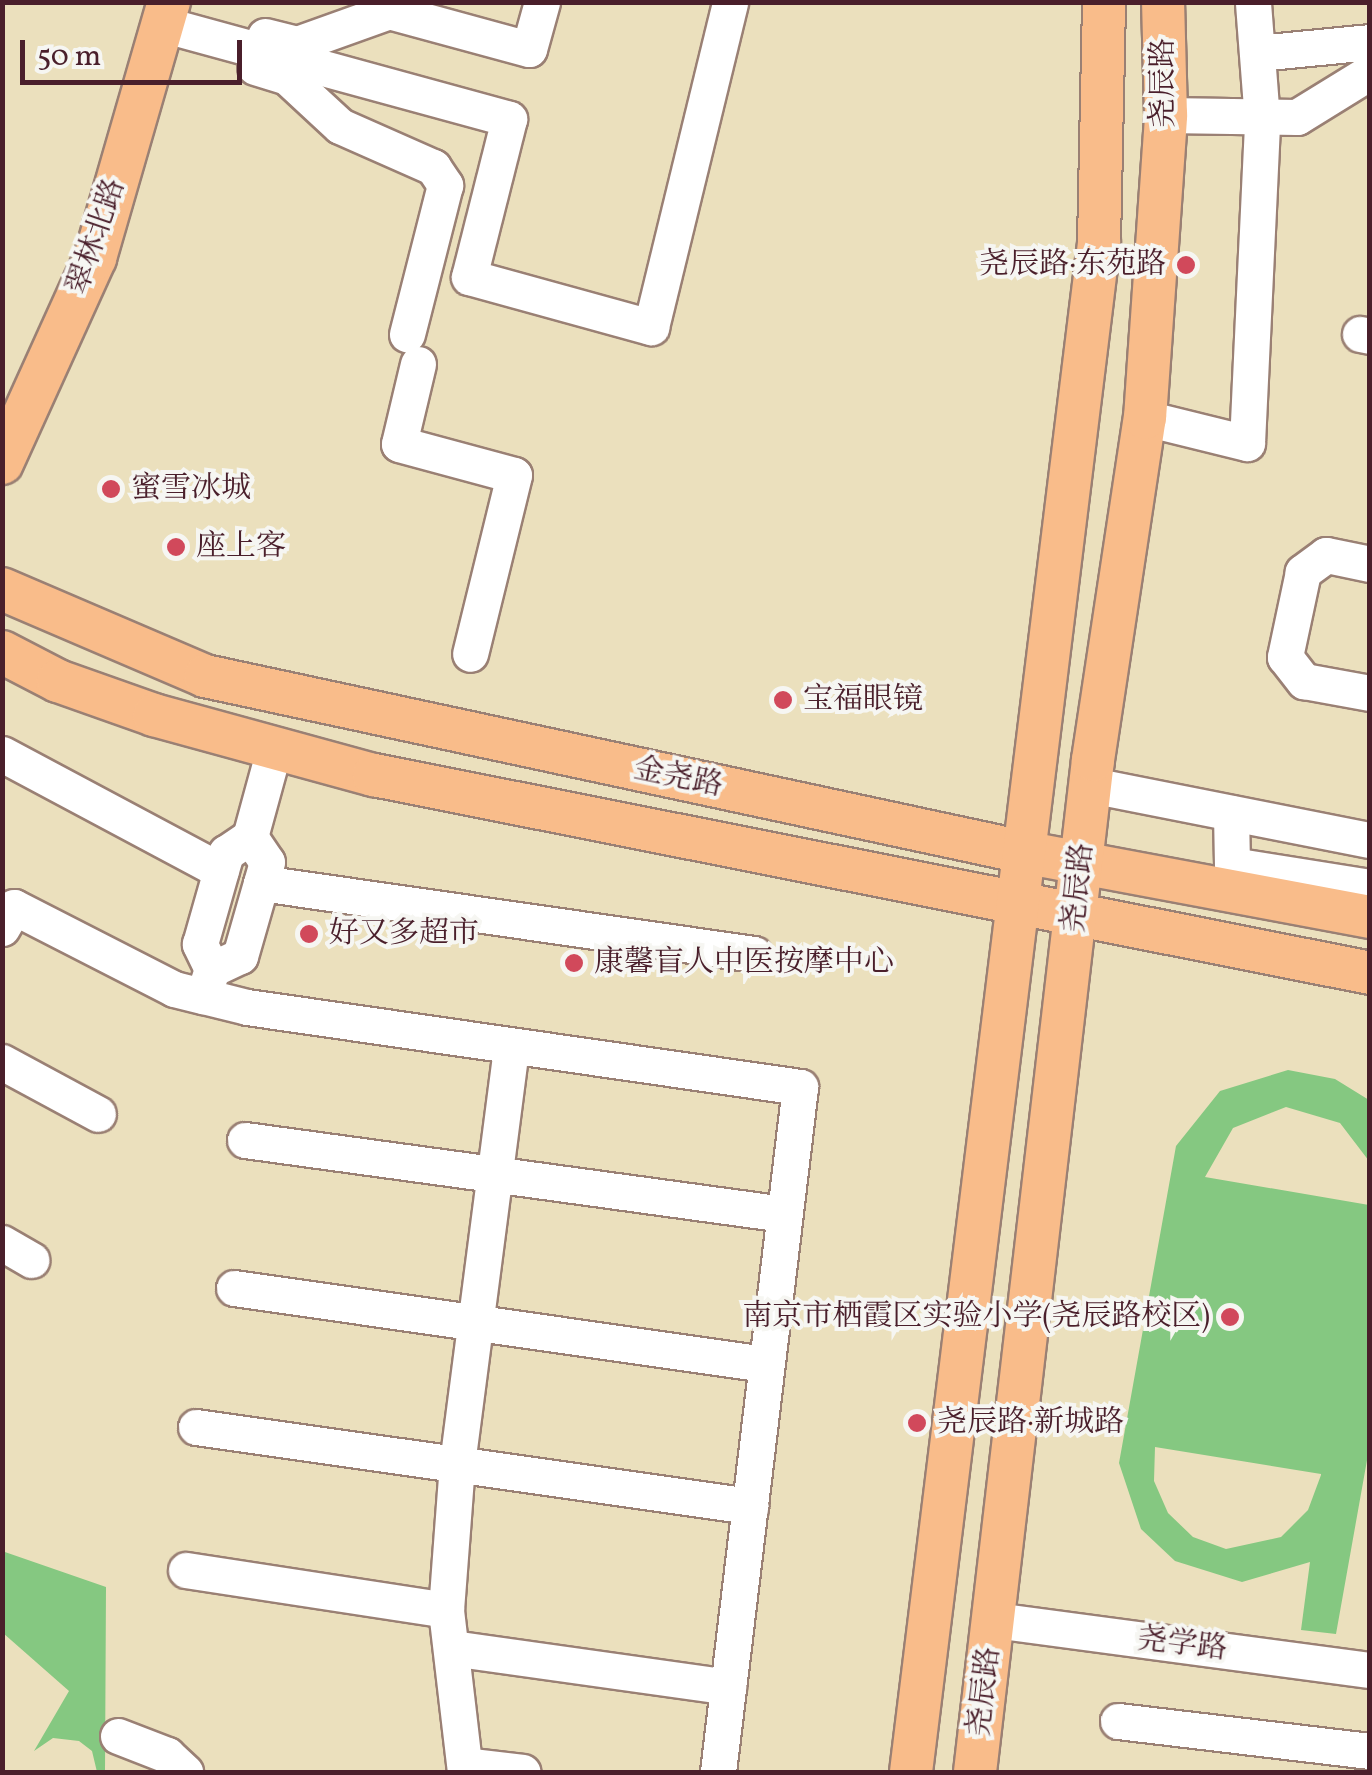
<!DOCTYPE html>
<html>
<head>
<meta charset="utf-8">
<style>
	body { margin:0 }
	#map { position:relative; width:1372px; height:1775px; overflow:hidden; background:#ebe0bd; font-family:Vollkorn,"Noto Serif SC",serif }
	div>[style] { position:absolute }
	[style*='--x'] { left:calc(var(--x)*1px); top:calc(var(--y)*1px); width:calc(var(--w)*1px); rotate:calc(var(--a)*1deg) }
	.green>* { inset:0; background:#85c881 }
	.roads { filter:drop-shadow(2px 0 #9a8074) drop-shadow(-2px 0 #9a8074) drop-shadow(0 2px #9a8074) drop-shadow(0 -2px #9a8074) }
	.minor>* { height:35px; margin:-17.5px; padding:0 17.5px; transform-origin:17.5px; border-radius:17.5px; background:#fff }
	.major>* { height:42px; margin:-21px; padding:0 21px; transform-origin:21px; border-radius:21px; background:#f9bc8a }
	.dots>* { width:28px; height:28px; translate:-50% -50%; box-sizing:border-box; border:5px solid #f6f6f2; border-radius:50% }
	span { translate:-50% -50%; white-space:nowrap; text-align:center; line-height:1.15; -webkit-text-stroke:8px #f6f6f2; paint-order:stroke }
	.street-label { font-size:30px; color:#4a1f2b }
	.poi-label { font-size:30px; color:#4a1f2b }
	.right { translate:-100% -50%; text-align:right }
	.left { translate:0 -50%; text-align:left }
	.frame { position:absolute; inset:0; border:5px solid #4a1f2b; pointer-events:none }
	.scale { position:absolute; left:20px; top:40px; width:222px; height:45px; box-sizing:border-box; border:5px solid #4a1f2b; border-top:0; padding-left:12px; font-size:30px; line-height:35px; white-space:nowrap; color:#4a1f2b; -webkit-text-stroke:8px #f6f6f2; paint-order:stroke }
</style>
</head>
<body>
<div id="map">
	<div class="green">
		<i style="clip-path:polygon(evenodd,1288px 1070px,1335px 1079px,1369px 1100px,1369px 1161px,1340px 1123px,1286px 1107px,1233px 1128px,1205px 1177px,1369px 1205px,1369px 1449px,1336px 1634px,1301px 1630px,1310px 1562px,1242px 1582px,1175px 1561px,1141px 1529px,1119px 1463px,1176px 1146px,1220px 1091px,1288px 1070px,1155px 1447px,1321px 1474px,1321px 1475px,1308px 1510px,1281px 1537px,1226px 1549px,1193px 1537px,1168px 1513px,1154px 1481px,1155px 1447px)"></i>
		<i style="clip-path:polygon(2px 1551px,106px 1587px,105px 1772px,97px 1772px,92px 1751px,79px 1741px,53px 1738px,34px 1751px,69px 1691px,3px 1633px)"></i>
	</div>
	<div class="roads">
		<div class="minor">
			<i style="--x:162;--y:24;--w:360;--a:15.3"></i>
			<i style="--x:509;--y:119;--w:163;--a:104.2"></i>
			<i style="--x:469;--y:277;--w:189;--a:15.4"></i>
			<i style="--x:651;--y:327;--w:334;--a:-76.3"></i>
			<i style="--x:265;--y:36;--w:33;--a:14"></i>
			<i style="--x:297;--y:44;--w:98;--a:-19.7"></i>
			<i style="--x:389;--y:11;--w:145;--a:15.2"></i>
			<i style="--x:529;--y:49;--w:49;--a:-74.5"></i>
			<i style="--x:1258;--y:53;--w:113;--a:-5.6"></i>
			<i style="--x:255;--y:67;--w:34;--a:17"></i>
			<i style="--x:287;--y:77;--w:72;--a:42.8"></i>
			<i style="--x:340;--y:126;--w:102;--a:23.8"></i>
			<i style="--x:433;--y:167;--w:22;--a:56"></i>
			<i style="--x:445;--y:185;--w:154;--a:104.3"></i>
			<i style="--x:1166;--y:115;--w:131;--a:0.9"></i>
			<i style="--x:1297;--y:117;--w:86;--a:-31.7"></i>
			<i style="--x:1360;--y:334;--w:10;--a:11"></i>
			<i style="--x:418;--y:364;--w:82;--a:103.4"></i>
			<i style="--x:399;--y:444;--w:119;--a:15.1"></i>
			<i style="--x:514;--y:475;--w:184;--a:103.8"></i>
			<i style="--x:1145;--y:418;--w:105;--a:13.8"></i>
			<i style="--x:1247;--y:443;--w:323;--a:-87.3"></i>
			<i style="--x:1262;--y:120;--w:118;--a:-94.4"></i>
			<i style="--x:1370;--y:564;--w:45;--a:-168.4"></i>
			<i style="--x:1326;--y:555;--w:29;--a:144"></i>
			<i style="--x:1303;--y:572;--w:87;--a:102"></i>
			<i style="--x:1285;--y:657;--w:31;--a:52"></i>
			<i style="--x:1304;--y:681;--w:67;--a:10.3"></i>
			<i style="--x:2;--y:754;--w:248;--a:28.1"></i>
			<i style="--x:1091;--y:785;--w:284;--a:11.2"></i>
			<i style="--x:1231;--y:813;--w:52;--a:88.9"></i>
			<i style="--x:1232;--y:865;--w:140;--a:9.1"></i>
			<i style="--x:250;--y:837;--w:30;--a:56"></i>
			<i style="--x:267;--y:862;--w:98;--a:106"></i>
			<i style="--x:240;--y:956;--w:31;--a:155"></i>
			<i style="--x:212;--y:969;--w:28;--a:-116"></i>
			<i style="--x:200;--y:944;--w:95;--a:-74.1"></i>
			<i style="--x:226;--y:853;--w:29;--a:-34"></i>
			<i style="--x:250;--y:837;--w:91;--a:-74.7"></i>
			<i style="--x:261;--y:883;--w:498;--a:8.2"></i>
			<i style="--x:2;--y:928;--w:24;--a:-60"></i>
			<i style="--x:14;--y:907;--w:180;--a:27.1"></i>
			<i style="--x:174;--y:989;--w:30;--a:14"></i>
			<i style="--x:212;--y:969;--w:28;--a:108"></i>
			<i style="--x:203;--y:996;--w:45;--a:14"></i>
			<i style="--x:247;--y:1007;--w:559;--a:8.23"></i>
			<i style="--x:800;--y:1087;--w:690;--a:96.83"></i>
			<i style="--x:2;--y:1062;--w:109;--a:28.4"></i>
			<i style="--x:245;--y:1140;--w:544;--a:7.82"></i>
			<i style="--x:2;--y:1243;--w:34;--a:30"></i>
			<i style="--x:234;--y:1288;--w:536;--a:8.15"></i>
			<i style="--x:196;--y:1427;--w:560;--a:8.12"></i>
			<i style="--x:186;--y:1570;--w:263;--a:8.7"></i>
			<i style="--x:994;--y:1620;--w:379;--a:7.6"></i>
			<i style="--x:452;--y:1648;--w:279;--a:8"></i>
			<i style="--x:1118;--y:1721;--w:254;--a:6.8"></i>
			<i style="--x:118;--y:1736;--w:53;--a:21.2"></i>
			<i style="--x:167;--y:1755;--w:25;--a:43"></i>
			<i style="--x:465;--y:1765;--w:58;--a:6.9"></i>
			<i style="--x:465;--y:1772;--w:163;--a:-96.7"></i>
			<i style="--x:446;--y:1610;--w:146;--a:-85.7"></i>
			<i style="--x:457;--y:1464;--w:420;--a:-82.6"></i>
		</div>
		<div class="major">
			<i style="--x:2;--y:463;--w:225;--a:-65.6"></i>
			<i style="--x:95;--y:258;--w:266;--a:-73.9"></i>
			<i style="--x:2;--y:589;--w:221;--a:23.2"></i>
			<i style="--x:205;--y:676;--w:842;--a:12.14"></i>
			<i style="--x:1028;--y:853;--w:348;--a:10.6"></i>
			<i style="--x:2;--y:652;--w:63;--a:27.4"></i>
			<i style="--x:58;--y:681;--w:102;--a:19.5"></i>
			<i style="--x:154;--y:715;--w:228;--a:15.3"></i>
			<i style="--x:374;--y:775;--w:1015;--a:11.24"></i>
			<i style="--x:911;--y:1772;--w:1542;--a:-82.99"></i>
			<i style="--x:1099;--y:242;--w:240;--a:-88.8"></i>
			<i style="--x:975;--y:1772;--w:1019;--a:-83.35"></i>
			<i style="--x:1093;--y:760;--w:346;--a:-81.4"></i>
			<i style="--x:1145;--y:418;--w:304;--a:-86"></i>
			<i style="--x:1166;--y:115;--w:113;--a:-91.5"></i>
		</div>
	</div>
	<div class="dots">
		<i style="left:1186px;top:265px;background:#d1495b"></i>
		<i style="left:111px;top:489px;background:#d1495b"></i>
		<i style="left:176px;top:547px;background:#d1495b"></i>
		<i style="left:783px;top:700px;background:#d1495b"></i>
		<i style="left:309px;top:934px;background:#d1495b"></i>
		<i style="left:574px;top:963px;background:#d1495b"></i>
		<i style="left:1230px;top:1317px;background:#d1495b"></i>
		<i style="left:917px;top:1423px;background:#d1495b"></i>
	</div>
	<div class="street-label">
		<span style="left:1164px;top:83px;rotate:-90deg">尧辰路</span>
		<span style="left:97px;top:237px;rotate:-71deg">翠林北路</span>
		<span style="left:678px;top:778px;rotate:12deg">金尧路</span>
		<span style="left:1079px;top:888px;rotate:-84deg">尧辰路</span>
		<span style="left:1182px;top:1645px;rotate:7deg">尧学路</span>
		<span style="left:985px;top:1692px;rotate:-83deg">尧辰路</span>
	</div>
	<div class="poi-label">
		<span class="right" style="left:1166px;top:265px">尧辰路·东苑路</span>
		<span class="left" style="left:131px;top:489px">蜜雪冰城</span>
		<span class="left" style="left:196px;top:547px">座上客</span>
		<span class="left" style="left:803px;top:700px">宝福眼镜</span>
		<span class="left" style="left:329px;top:934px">好又多超市</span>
		<span class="left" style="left:594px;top:963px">康馨盲人中医按摩中心</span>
		<span class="right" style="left:1210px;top:1317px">南京市栖霞区实验小学(尧辰路校区)</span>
		<span class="left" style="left:937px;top:1423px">尧辰路·新城路</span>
	</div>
	<div class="frame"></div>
	<div class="scale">50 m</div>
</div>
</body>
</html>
